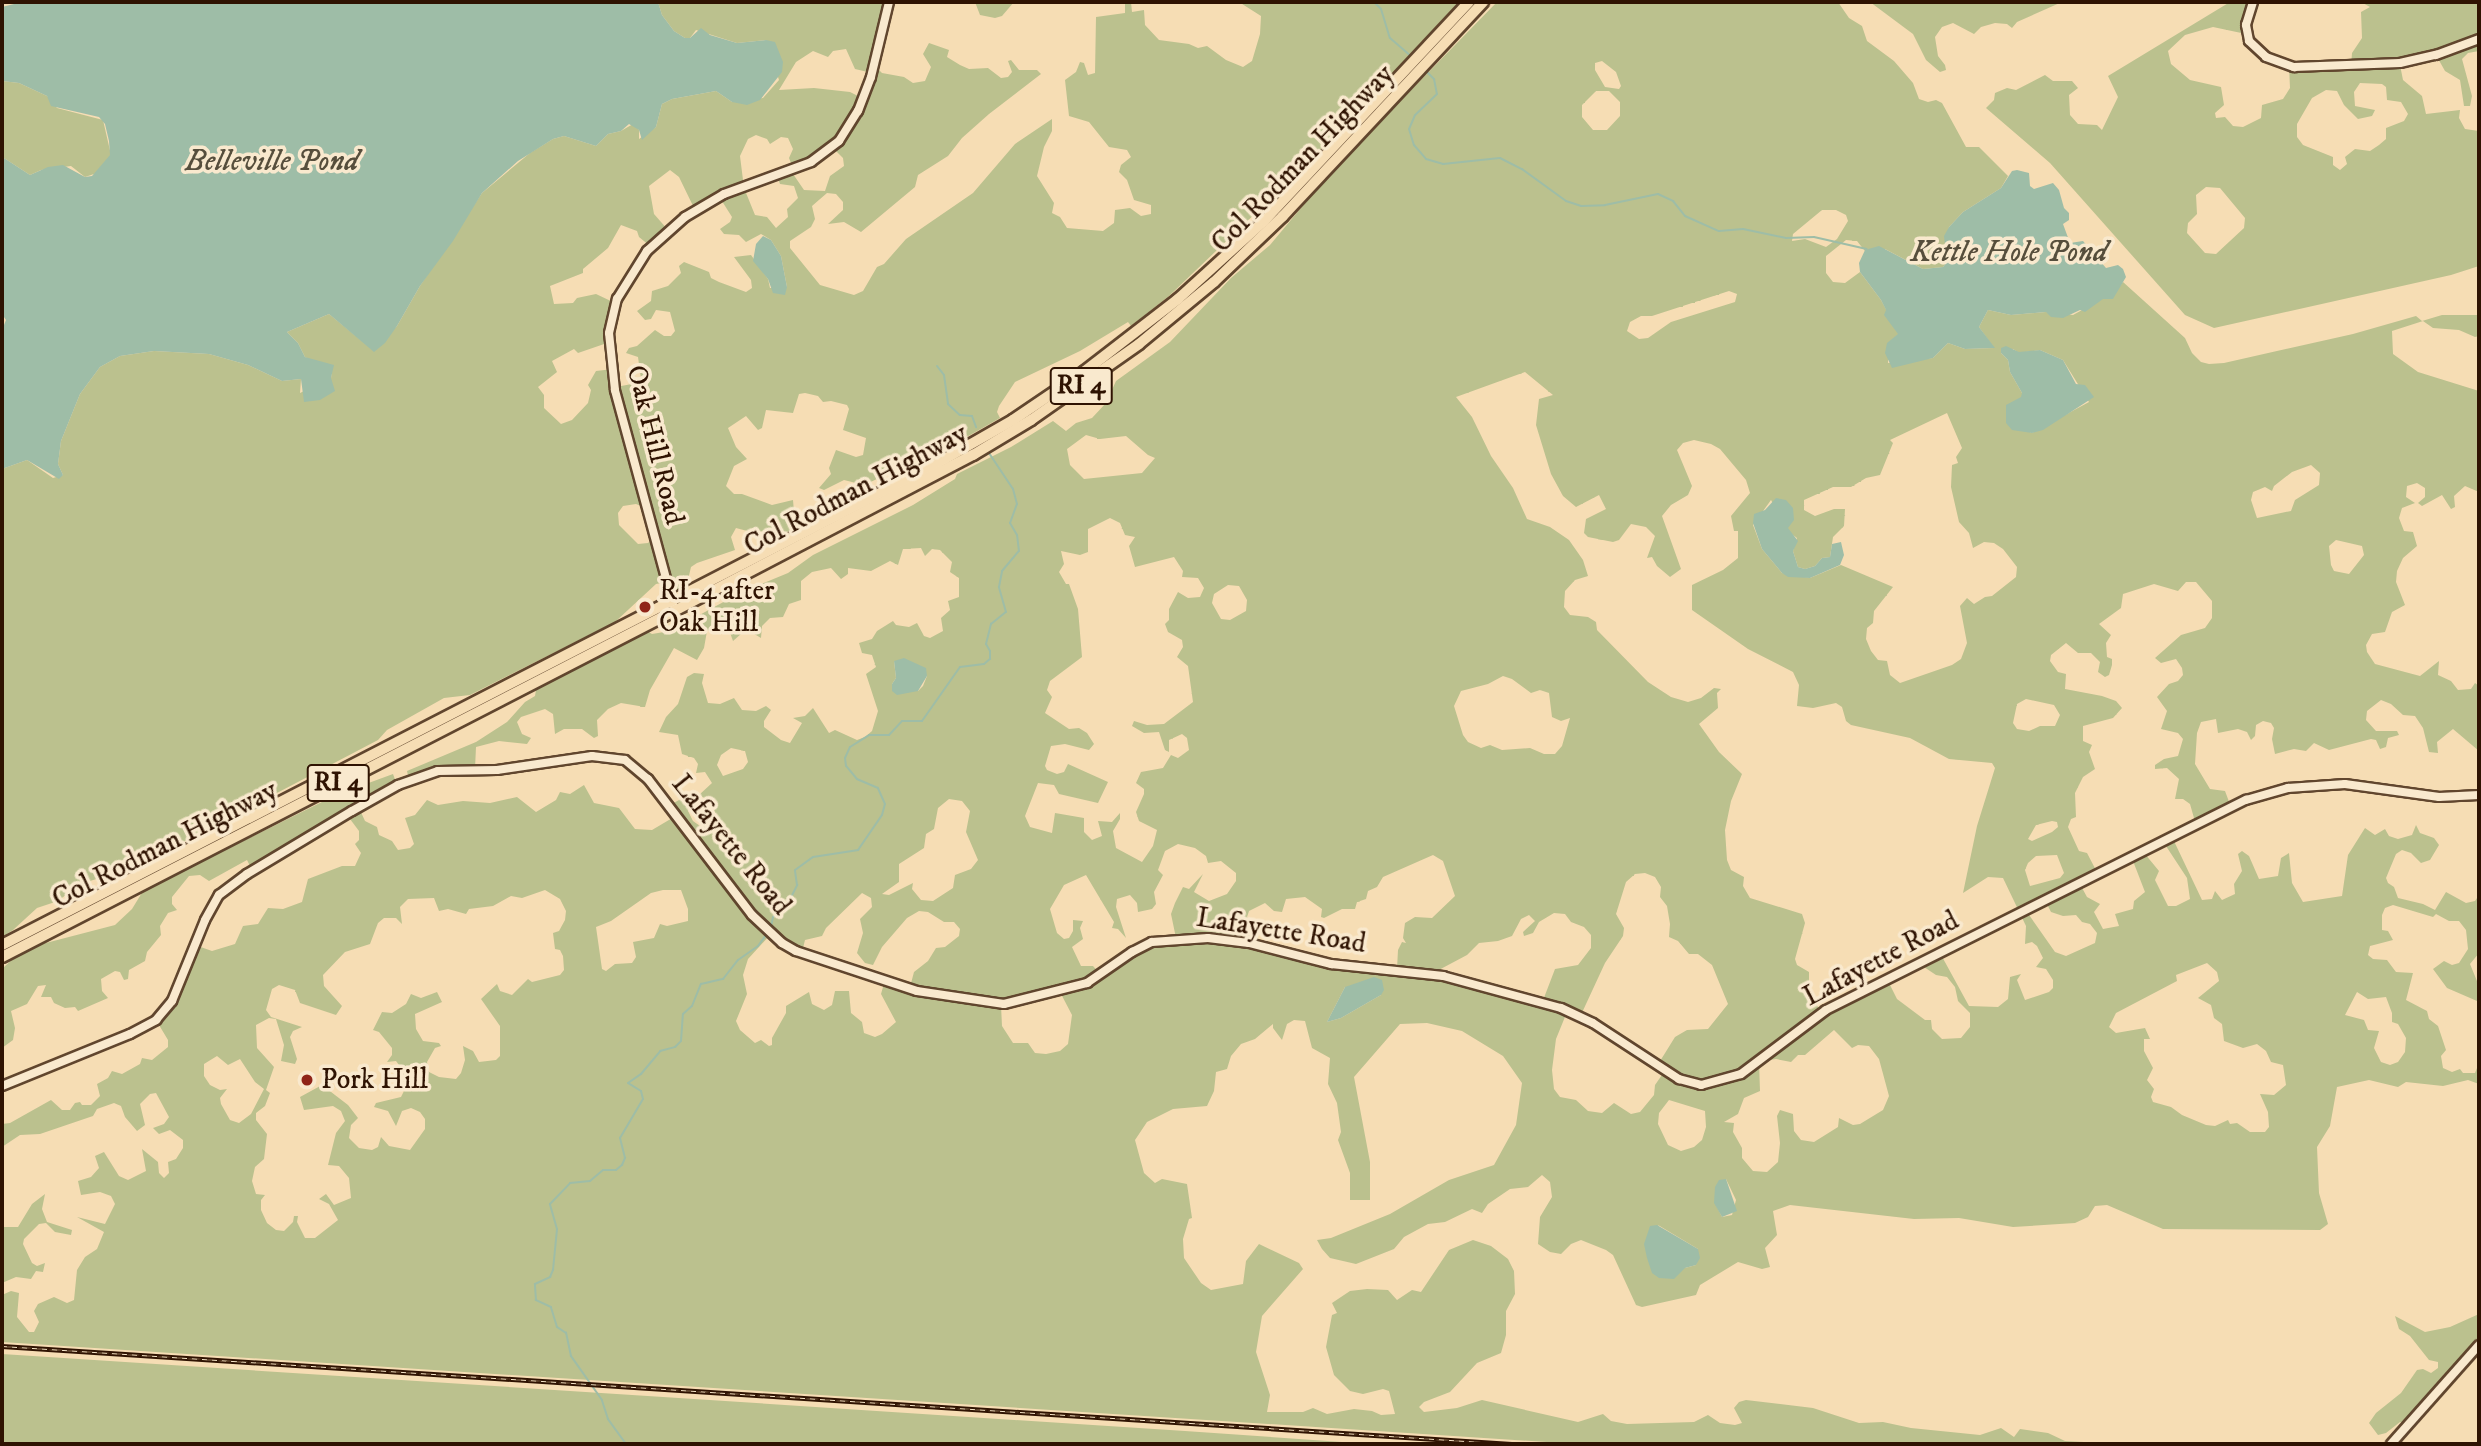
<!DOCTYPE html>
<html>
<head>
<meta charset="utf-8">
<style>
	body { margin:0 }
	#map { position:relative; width:2481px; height:1446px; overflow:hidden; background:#f6ddb4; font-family:"IM FELL DW Pica",serif }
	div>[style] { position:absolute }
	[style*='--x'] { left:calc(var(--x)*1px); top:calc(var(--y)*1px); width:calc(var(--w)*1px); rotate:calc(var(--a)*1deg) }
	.green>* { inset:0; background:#bbc18e }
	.water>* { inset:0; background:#9ebda7 }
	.stream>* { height:2px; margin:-1px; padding:0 1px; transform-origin:1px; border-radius:1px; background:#9ebda7 }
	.roads { filter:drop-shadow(2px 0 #61462e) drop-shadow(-2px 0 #61462e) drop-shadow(0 2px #61462e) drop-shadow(0 -2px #61462e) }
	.tertiary>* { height:8px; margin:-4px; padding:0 4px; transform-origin:4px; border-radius:4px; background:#f9e9ce }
	.trunk>* { height:10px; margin:-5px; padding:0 5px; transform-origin:5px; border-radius:5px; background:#f6ddb4 }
	.motorway>* { height:10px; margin:-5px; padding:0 5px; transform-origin:5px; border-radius:5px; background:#f6ddb4 }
	.rail>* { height:4.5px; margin-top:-2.25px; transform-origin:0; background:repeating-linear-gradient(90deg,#f9e9ce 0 5px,#2f1302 0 10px); box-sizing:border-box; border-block:2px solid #2f1302 }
	.dots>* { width:19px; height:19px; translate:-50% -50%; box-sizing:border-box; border:4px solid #f9e9ce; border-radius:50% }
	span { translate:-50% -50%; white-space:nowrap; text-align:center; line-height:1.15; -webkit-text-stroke:7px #f9e9ce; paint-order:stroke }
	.shield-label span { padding:2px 5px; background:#f9e9ce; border:2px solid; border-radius:5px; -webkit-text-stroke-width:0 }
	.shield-label { font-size:26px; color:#2f1302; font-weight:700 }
	.street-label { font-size:28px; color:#2f1302 }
	.poi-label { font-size:28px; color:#2f1302 }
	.left { translate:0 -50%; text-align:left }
	.water-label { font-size:30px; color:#564e3c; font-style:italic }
	.frame { position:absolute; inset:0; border:4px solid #2f1302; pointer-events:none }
</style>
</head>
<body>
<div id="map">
	<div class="green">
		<i style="clip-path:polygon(evenodd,658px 2px,889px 2px,874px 65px,882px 73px,904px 77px,913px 83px,925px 81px,931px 67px,923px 54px,929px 43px,949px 50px,947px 57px,960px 65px,969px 69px,988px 68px,1001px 78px,1008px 77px,1012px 72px,1008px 61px,1011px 60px,1019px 70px,1037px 70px,1041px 74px,989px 114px,962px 138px,948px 156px,918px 175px,915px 187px,861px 232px,844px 222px,828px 224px,843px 210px,843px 202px,836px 194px,827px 193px,812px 206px,815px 219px,811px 227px,790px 241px,790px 248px,820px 285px,854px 295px,863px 291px,877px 267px,884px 264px,906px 239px,973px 193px,1015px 144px,1052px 119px,1052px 131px,1044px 147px,1037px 176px,1054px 203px,1052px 213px,1060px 217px,1067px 228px,1103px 231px,1114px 223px,1115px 210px,1130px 208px,1141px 216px,1151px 214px,1151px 205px,1134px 200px,1127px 180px,1119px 172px,1121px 165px,1131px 157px,1127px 150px,1109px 147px,1089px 122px,1069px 116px,1065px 80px,1076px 72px,1080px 62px,1084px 63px,1088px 75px,1095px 73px,1096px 17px,1125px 13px,1125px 2px,1131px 2px,1132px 12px,1144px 10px,1145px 25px,1159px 40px,1189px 44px,1198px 48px,1207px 46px,1226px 60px,1243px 67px,1252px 61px,1260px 34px,1261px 16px,1239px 2px,1459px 2px,1310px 161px,1169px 296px,1131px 326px,1128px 322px,1080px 351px,1015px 382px,999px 406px,997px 412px,1000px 418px,895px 478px,890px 473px,864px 485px,844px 480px,824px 490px,819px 488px,831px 474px,829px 468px,836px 450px,856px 457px,863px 455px,866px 438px,843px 430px,849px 409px,847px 405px,831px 401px,823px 402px,818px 396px,805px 393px,799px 394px,793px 413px,766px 410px,762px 428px,758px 430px,746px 416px,728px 428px,736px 447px,747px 459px,734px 466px,726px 486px,734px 494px,742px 494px,772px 505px,793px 500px,794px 512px,788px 526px,791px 531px,780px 535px,777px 531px,751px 532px,736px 528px,731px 537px,735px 550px,697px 563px,691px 567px,687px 584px,670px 594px,666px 582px,656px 584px,615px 622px,470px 695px,444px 698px,387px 730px,378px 740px,136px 867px,80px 884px,58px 901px,37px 908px,13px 930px,2px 937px,2px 469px,27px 460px,53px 478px,63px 475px,58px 464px,61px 441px,80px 394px,100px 367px,120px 356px,154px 351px,209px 354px,248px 365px,282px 381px,301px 379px,300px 393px,331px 378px,332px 372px,305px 357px,298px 343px,287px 332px,329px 314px,374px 351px,397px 326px,420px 286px,482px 193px,530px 153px,553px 139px,564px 136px,596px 146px,608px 134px,621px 131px,633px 124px,639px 130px,639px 139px,656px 127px,662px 104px,672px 99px,716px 91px,732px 102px,763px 98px,779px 80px,766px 40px,737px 43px,696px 30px,690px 38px,685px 38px,674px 31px,662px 15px,658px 2px,846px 49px,855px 69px,872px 73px,862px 98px,850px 92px,814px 88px,779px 90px,796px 62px,813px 51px,828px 57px,833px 51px,846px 49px,658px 2px,756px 135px,767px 139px,770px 144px,781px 137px,788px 138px,793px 149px,789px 158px,793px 168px,833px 148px,843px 158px,844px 166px,830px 176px,825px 191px,804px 190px,791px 171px,777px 175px,780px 184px,794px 186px,798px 198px,787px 209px,788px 217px,776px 228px,767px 217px,755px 215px,744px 188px,740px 156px,748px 139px,756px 135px,658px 2px,670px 170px,679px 177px,695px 210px,720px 198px,732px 217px,730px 222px,720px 229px,724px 234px,739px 235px,746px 242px,761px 234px,771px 240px,781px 256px,787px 287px,770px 288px,768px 279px,751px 255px,734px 257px,751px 280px,752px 288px,746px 292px,719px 282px,711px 278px,709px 272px,684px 262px,679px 266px,681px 273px,668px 286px,652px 291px,651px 301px,637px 311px,645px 320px,651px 319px,656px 310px,670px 312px,675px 331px,671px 336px,664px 336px,655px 330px,637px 346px,629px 348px,626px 353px,638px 357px,641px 379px,637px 383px,616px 387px,613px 369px,596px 371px,588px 385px,591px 390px,588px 403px,572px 420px,561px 424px,544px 408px,544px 395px,538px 387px,557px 372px,552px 361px,574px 349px,578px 353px,610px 342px,615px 303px,596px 294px,577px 298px,573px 303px,554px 304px,550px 286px,583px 273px,583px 269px,608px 248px,621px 225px,637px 231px,639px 237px,650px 246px,668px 230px,654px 214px,649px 186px,670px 170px,658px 2px,636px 504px,646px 508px,653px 538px,648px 543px,638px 544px,619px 525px,618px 513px,623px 506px,636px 504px)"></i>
		<i style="clip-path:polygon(975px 2px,1014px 2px,1002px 16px,995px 18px,980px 15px)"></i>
		<i style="clip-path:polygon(evenodd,1497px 2px,1838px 2px,1849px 18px,1862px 26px,1867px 41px,1894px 61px,1913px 83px,1919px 99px,1928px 102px,1936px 100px,1942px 103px,1966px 147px,1979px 147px,2008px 176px,2001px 188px,1963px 212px,1949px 227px,1944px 250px,1947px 262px,1943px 267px,1923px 269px,1885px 249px,1865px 251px,1857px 241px,1846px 240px,1826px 256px,1826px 273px,1833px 282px,1845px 283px,1860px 272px,1881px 300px,1899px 334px,1888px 343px,1888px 363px,1933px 358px,1948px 343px,1965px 349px,1994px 348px,1979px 327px,1988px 310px,2011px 315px,2046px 312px,2073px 315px,2115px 292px,2123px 282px,2185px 338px,2192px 353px,2201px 362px,2209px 364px,2224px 363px,2353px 334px,2416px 316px,2422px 321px,2442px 315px,2479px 315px,2479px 336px,2475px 337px,2459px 330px,2433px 328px,2423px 321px,2392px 331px,2393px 354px,2418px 372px,2479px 391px,2479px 492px,2465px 486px,2454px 496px,2455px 507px,2451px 509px,2442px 495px,2422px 506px,2418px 503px,2425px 497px,2425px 488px,2417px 483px,2407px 486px,2406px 497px,2415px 503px,2402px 508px,2399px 518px,2404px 531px,2413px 532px,2417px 546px,2403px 558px,2397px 571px,2396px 582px,2405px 605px,2392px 612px,2385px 632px,2372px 634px,2366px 645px,2367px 652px,2375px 664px,2420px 676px,2439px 661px,2438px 675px,2451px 681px,2458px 690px,2471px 689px,2475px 683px,2479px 686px,2479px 751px,2453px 729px,2437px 742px,2438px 753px,2429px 752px,2423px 728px,2415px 716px,2403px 715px,2391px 704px,2381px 700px,2367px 711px,2366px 720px,2376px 731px,2397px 731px,2399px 735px,2388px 738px,2386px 747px,2380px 749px,2376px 740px,2371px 739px,2329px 750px,2314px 743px,2306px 751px,2294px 749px,2275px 754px,2272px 739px,2274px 728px,2271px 723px,2263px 721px,2256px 725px,2255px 736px,2251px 740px,2247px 732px,2238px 729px,2218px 733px,2216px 719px,2201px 722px,2197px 733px,2195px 764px,2210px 789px,2225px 791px,2231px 807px,2196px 825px,2190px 804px,2183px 799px,2175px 799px,2179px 779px,2167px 768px,2155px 769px,2155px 765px,2164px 759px,2178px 756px,2183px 739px,2178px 733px,2161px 729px,2167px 711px,2157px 697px,2169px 684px,2178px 681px,2183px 675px,2182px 668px,2176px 659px,2161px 663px,2155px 658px,2181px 635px,2205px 628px,2212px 618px,2212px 601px,2196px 582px,2186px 582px,2178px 591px,2154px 584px,2123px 594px,2121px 608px,2099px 624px,2111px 635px,2106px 643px,2107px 657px,2112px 659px,2112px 665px,2109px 675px,2105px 677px,2098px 672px,2100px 662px,2091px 653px,2078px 653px,2066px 643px,2051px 655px,2050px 661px,2058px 672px,2066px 674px,2065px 689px,2102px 696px,2116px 701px,2122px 708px,2113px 718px,2083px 726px,2083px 741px,2092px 745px,2089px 752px,2095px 769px,2083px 777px,2075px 793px,2076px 817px,2071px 819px,2068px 827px,2079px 851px,2087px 853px,2099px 876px,2081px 886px,2087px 897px,2100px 904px,2094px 912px,2103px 929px,2119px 926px,2115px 914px,2133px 909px,2134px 901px,2145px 892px,2133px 861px,2145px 854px,2159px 871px,2155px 880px,2168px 906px,2176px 906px,2190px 899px,2187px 878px,2164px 843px,2173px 839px,2202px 900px,2212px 899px,2215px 891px,2222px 900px,2235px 894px,2234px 884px,2242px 871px,2238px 854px,2242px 851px,2249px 856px,2259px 879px,2278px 876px,2281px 858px,2289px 853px,2292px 883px,2303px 902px,2342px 896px,2348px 855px,2365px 828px,2375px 835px,2385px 829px,2389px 836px,2398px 839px,2412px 835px,2416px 825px,2420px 833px,2434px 838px,2439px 845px,2430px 860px,2421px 863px,2411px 853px,2402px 850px,2396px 854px,2386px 878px,2388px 883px,2394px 887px,2398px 898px,2423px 904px,2435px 910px,2446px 892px,2466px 903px,2475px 901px,2479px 895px,2479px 953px,2470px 964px,2479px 986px,2477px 1001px,2447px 988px,2433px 969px,2444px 961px,2452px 965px,2459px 963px,2468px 949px,2466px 930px,2459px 921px,2449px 921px,2436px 914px,2433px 917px,2393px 905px,2385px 908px,2382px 915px,2382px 930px,2388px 931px,2393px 940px,2370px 946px,2368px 955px,2373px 959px,2387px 960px,2396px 972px,2413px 973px,2406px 1000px,2427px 1011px,2429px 1019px,2438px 1026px,2446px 1050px,2441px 1056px,2443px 1068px,2452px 1072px,2460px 1069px,2463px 1073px,2475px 1073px,2479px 1063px,2479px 1084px,2468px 1080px,2443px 1086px,2406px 1082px,2398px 1087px,2369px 1080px,2337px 1087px,2330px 1126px,2317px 1147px,2319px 1193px,2328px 1224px,2320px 1230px,2163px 1229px,2107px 1205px,2095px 1206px,2088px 1217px,2075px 1223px,2013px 1227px,1959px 1218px,1914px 1219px,1790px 1205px,1773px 1211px,1777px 1235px,1765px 1248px,1770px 1267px,1762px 1269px,1738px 1262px,1700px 1285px,1696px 1295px,1642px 1307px,1636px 1305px,1613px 1255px,1606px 1250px,1581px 1240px,1571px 1244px,1561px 1254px,1550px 1252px,1538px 1244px,1540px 1217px,1552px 1197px,1550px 1182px,1542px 1175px,1528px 1187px,1510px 1189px,1488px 1204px,1482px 1213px,1472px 1209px,1445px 1222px,1428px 1224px,1404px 1237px,1394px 1249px,1356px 1264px,1330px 1258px,1322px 1249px,1317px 1240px,1331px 1238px,1390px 1214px,1449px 1180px,1494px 1165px,1516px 1125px,1522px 1083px,1503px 1056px,1462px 1031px,1427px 1023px,1400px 1024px,1354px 1077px,1370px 1162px,1370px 1200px,1350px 1200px,1350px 1173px,1338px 1140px,1341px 1132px,1337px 1103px,1328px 1084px,1330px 1058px,1312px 1048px,1305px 1021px,1294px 1020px,1287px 1024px,1282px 1040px,1273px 1028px,1273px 1024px,1255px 1039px,1241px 1044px,1231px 1056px,1227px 1069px,1216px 1072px,1214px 1091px,1207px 1106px,1173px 1109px,1147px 1122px,1135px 1140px,1144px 1173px,1155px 1183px,1162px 1179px,1187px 1184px,1192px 1218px,1189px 1219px,1183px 1239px,1184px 1258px,1201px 1283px,1211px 1290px,1243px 1284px,1246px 1261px,1259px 1244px,1299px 1263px,1303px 1269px,1262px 1316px,1256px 1352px,1270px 1395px,1267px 1412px,1303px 1412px,1313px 1408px,1327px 1414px,1354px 1409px,1372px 1411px,1381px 1415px,1395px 1414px,1389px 1391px,1383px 1389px,1363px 1394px,1350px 1391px,1334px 1375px,1326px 1347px,1332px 1315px,1337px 1313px,1332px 1303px,1350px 1291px,1367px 1289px,1388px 1290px,1397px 1300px,1412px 1290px,1421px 1292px,1449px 1250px,1473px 1240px,1491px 1246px,1508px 1259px,1514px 1271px,1515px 1294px,1506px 1311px,1506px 1335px,1501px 1353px,1477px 1363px,1450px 1392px,1424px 1402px,1419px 1407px,1424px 1412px,1457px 1408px,1482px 1400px,1578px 1422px,1603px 1414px,1611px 1421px,1627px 1424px,1694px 1422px,1708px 1415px,1720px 1423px,1735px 1425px,1742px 1423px,1734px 1408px,1739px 1402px,1746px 1400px,1813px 1408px,1859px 1423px,1883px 1422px,1911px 1428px,1980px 1435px,2001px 1428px,2014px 1437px,2020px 1429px,2048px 1433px,2065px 1441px,2122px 1444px,1577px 1444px,2px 1342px,2px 1295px,11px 1291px,19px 1293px,17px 1317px,29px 1332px,34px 1332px,39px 1322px,34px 1311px,38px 1304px,54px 1297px,67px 1303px,74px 1300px,77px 1270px,85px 1257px,97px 1249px,104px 1232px,77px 1217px,105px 1224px,115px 1204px,111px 1196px,100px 1192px,81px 1195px,78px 1181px,91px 1177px,99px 1168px,95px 1156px,104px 1152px,119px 1176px,128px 1180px,146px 1171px,142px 1149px,158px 1162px,159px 1173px,164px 1178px,169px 1173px,168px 1162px,176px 1159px,183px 1148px,183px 1140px,170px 1130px,159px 1134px,153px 1128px,164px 1124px,169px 1117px,156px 1093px,150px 1094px,140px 1104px,145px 1125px,137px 1131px,125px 1117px,121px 1106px,114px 1103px,97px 1109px,93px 1116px,40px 1134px,20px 1135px,2px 1147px,2px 1124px,10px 1123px,51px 1100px,62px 1110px,70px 1110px,75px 1103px,80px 1102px,82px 1105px,91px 1105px,100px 1096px,97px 1084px,108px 1078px,112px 1071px,122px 1074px,140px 1064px,142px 1058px,152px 1060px,168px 1047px,168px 1040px,156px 1020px,169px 1007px,195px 945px,212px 951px,235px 944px,243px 926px,258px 924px,268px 908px,283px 909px,302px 902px,308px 879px,342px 866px,355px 866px,361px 853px,355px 844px,359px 840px,359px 831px,347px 815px,252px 870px,247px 860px,209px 881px,200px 875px,189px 876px,172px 897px,172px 904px,177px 910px,168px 913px,160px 926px,161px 935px,147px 952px,145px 961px,129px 970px,128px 979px,124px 980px,120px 972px,115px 971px,101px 979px,102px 991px,108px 998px,78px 1011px,75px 1007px,65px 1008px,54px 1003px,51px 997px,41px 997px,46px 985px,38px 986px,27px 1004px,11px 1011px,15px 1028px,13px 1040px,2px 1048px,2px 969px,19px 953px,42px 944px,115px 925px,132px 909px,143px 891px,336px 795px,393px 774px,397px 785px,359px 808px,365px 821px,377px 827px,379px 835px,392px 841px,398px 850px,410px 848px,414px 844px,405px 818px,415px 815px,427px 800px,438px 805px,463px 801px,490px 803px,517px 797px,536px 812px,556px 800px,560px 792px,570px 794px,584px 785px,594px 803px,619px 808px,635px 829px,652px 830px,674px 817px,670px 805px,690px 794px,699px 795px,712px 783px,705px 772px,696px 773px,698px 764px,694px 758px,682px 754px,678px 735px,659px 732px,666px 717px,678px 704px,687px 677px,694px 673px,704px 674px,702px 683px,708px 703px,720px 704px,734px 698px,742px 710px,756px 711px,766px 706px,771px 710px,764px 721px,764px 727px,781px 740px,790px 743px,802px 723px,793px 718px,805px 716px,813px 708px,829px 733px,835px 730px,857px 740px,865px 737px,872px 731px,878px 711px,866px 674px,876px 667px,872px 655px,862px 653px,859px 643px,872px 639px,877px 631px,893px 621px,896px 625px,909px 627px,917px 623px,924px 636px,930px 638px,943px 631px,941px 618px,950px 610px,948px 601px,959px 597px,959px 578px,950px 572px,952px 562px,940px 550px,932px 549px,925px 556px,921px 548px,903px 549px,898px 565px,890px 561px,871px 571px,848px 568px,848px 574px,841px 579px,831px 568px,812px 572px,801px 581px,801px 600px,789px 604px,783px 617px,770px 618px,762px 626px,761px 638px,751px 632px,741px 634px,733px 641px,728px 627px,723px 623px,707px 631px,704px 648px,697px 660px,674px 648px,650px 690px,645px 707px,621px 703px,608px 709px,597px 720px,598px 736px,594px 738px,582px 729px,564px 729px,555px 734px,553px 714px,545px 709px,521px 717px,517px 722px,522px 734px,531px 738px,527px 744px,499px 741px,476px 747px,475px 769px,439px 771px,409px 780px,407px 771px,476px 742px,507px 722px,525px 702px,535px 696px,536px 690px,647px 631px,652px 634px,670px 631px,740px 593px,788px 573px,813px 555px,913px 505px,955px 479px,957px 474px,1011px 447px,1053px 421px,1066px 431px,1076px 423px,1092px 418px,1106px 403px,1116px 381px,1170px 342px,1231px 278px,1270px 245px,1331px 172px,1497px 2px,1602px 61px,1616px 72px,1621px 86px,1619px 89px,1605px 87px,1595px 70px,1595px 63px,1602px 61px,1497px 2px,1596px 91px,1609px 91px,1620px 102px,1620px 116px,1607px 130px,1593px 130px,1582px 117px,1582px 105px,1596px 91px,1497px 2px,1822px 210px,1836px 210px,1846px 215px,1848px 221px,1837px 239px,1826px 247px,1805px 239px,1792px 241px,1793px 234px,1822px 210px,1497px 2px,1729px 291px,1737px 294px,1735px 302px,1671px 322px,1648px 338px,1639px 339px,1627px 331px,1630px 322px,1641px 316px,1652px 316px,1729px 291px,1497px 2px,2013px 349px,2019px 353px,2040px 350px,2063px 360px,2089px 402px,2032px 433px,2022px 429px,2022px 393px,2010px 372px,2008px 360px,2001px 353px,2013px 349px,1497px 2px,1525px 372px,1553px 395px,1539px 399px,1536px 425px,1551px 474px,1563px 496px,1576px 507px,1599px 495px,1606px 509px,1586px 519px,1584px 533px,1588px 537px,1613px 542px,1619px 540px,1631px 524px,1646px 527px,1655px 536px,1647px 558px,1652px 557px,1657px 566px,1670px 577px,1681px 569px,1662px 516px,1671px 505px,1688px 495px,1692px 486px,1677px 450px,1683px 443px,1694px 440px,1711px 444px,1720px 449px,1746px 480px,1750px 493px,1731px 516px,1734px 531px,1738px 531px,1738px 558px,1723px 570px,1692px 585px,1692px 610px,1748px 649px,1793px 672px,1799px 685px,1797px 706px,1813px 708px,1836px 703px,1842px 707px,1846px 721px,1851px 725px,1910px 738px,1949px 759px,1992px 763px,1995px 768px,1977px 826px,1963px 893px,1988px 877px,2003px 878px,2026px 926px,2025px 944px,2032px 942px,2037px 946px,2043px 958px,2036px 967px,2046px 969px,2053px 980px,2053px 988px,2049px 992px,2025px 1000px,2017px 980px,2021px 974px,2010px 977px,2008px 999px,1998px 1007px,1969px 1006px,1940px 953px,1921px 965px,1936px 975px,1947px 977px,1955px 987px,1958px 1001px,1970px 1013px,1970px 1027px,1961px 1038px,1942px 1039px,1932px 1029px,1931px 1020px,1925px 1020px,1897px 999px,1887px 979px,1821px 1012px,1809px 992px,1809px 972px,1797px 965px,1795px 959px,1805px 923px,1802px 914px,1750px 898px,1743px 886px,1744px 877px,1731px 870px,1727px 860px,1725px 830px,1731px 801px,1742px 774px,1719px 752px,1699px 724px,1718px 708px,1717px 693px,1721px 689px,1714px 688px,1701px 698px,1688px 702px,1671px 697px,1648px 682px,1597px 630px,1596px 622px,1588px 617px,1570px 615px,1564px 607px,1565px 591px,1575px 580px,1588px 576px,1583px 560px,1569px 540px,1550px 527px,1527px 519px,1513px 488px,1491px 456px,1472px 417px,1456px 397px,1525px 372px,1497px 2px,1947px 413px,1962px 448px,1956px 457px,1958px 463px,1952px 465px,1951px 487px,1959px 522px,1969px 533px,1973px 548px,1984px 542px,1994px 543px,2003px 549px,2017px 567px,2016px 577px,1992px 596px,1985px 597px,1974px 604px,1967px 598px,1960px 606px,1967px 643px,1961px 659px,1952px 665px,1900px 683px,1890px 675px,1887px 661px,1878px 660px,1871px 651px,1866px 639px,1867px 628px,1873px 623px,1874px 611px,1893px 587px,1841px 565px,1810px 578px,1782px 573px,1762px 549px,1753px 525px,1771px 500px,1789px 532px,1797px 538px,1793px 551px,1798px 567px,1805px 569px,1815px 566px,1822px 558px,1830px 557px,1833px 537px,1844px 526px,1845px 509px,1834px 509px,1815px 516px,1804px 510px,1804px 500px,1833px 487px,1851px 487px,1866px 478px,1880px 475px,1893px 443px,1890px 440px,1947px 413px,1497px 2px,1086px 435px,1100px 439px,1126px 436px,1148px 455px,1155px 458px,1142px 473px,1084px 479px,1070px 465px,1067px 449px,1086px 435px,1497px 2px,2311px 465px,2320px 473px,2319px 485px,2295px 500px,2291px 511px,2257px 518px,2251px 500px,2253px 492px,2265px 487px,2272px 491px,2274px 486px,2292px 472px,2311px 465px,1497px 2px,1110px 518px,1120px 523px,1125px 535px,1135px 537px,1129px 546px,1135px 567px,1174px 557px,1183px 571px,1182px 577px,1198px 578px,1204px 588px,1200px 597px,1188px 598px,1178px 592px,1169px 609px,1169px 620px,1165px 624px,1168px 632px,1182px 640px,1183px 647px,1177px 657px,1188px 666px,1193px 702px,1164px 724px,1147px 725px,1134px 721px,1132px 726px,1144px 733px,1159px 732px,1165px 750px,1169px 752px,1169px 740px,1182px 734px,1187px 738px,1189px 750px,1178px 758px,1171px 755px,1163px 768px,1141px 772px,1136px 783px,1144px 789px,1144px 794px,1136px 812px,1139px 821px,1157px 830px,1153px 846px,1142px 862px,1116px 848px,1113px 831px,1120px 819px,1120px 813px,1112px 822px,1098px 821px,1102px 836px,1092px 840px,1084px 832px,1084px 818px,1055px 813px,1052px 833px,1030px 827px,1025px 816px,1038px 783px,1054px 785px,1059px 794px,1098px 803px,1108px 782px,1068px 764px,1064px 772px,1057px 774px,1047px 770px,1045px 766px,1051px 746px,1065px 744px,1089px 750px,1094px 744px,1087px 733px,1079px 728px,1069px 729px,1045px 713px,1052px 697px,1047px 690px,1050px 681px,1082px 657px,1078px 609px,1069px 584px,1066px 584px,1059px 572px,1064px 564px,1061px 551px,1080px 555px,1088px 552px,1088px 529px,1110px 518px,1497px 2px,2336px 540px,2362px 546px,2364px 555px,2349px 574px,2334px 571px,2331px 565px,2329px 546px,2336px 540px,1497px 2px,1228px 585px,1239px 586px,1247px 600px,1246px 611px,1230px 620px,1221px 619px,1212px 603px,1214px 594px,1228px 585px,1497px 2px,894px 661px,927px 676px,923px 686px,918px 691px,892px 684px,896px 678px,894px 661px,1497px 2px,1503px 676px,1512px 679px,1531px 693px,1540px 690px,1549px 693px,1552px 717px,1561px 721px,1570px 718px,1562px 746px,1555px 754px,1544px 754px,1530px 748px,1502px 750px,1490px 745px,1481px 748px,1468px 742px,1463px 735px,1454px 706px,1461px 691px,1488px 684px,1503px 676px,1497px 2px,2026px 699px,2054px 705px,2060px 715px,2055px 726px,2040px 726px,2029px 731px,2017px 729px,2013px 723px,2017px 704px,2026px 699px,1497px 2px,731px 748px,745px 751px,748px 762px,743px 769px,723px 776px,717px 765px,721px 755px,731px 748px,1497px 2px,699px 795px,709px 801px,716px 814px,709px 824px,700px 826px,693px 821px,688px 811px,691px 802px,699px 795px,1497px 2px,949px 799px,962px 801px,970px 811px,966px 832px,978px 860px,971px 869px,955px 875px,953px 888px,933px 901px,921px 900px,912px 889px,913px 883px,889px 895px,882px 894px,899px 882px,899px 864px,924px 848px,926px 834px,934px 829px,938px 808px,949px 799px,1497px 2px,2052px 821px,2057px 822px,2058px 827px,2052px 832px,2032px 841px,2028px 839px,2036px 825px,2052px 821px,1497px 2px,1178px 844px,1195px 848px,1206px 856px,1208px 863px,1221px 861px,1236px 873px,1236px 881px,1227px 894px,1209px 901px,1194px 892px,1203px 874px,1189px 889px,1183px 887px,1175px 903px,1171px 914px,1176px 938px,1131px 952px,1101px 975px,1093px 966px,1081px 966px,1072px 947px,1083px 939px,1080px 928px,1083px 921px,1073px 920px,1073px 931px,1069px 938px,1064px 939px,1057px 933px,1050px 909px,1064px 885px,1086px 875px,1114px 922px,1112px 928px,1118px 929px,1126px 938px,1116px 907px,1117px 899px,1130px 895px,1137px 903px,1138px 912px,1152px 909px,1156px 904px,1154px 892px,1163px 875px,1158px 870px,1165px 851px,1178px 844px,1497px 2px,1433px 855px,1443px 861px,1455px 896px,1432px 918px,1415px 917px,1405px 923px,1403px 938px,1406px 943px,1402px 942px,1398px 950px,1397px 969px,1304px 959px,1251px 943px,1253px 930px,1247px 917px,1249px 911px,1265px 903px,1274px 911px,1282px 912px,1286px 899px,1305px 897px,1322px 909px,1321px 917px,1324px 918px,1342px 909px,1355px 909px,1357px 902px,1366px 899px,1368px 891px,1377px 887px,1383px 877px,1433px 855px,1497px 2px,2057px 855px,2064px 873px,2060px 878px,2030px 886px,2025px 870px,2028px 863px,2036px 856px,2057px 855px,1497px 2px,1645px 873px,1655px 877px,1661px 887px,1660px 897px,1667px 906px,1670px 924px,1669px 937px,1678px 941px,1689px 954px,1698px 954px,1712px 965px,1728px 1004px,1708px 1029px,1687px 1030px,1675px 1037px,1657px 1066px,1664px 1072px,1655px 1085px,1654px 1095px,1640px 1112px,1631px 1114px,1614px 1103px,1602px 1113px,1588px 1111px,1576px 1100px,1560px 1097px,1554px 1089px,1552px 1070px,1556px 1039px,1567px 1012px,1580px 1017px,1605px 963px,1623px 936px,1624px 928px,1616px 914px,1626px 882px,1635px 874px,1645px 873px,1497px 2px,545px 890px,560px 899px,566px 911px,565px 920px,559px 931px,553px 933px,555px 949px,560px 950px,563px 956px,564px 970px,560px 975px,532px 982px,528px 979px,512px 995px,500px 991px,497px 984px,481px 999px,500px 1026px,500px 1056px,496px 1060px,479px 1062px,473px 1051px,463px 1046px,465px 1060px,461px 1073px,456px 1079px,439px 1077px,429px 1072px,427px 1062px,435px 1048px,441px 1046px,439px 1043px,423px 1041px,416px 1029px,415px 1014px,442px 1002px,437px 992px,421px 998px,411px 994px,406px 1004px,392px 1013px,382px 1012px,373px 1030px,379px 1032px,392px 1048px,392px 1055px,387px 1062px,396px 1061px,399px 1065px,405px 1089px,401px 1097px,376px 1103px,374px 1107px,388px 1111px,396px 1126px,402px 1111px,411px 1108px,420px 1112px,425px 1119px,425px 1129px,410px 1150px,389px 1146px,381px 1137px,378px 1147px,372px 1150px,359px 1148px,349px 1138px,351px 1125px,358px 1118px,348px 1105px,322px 1085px,300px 1097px,304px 1110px,333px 1106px,341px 1111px,345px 1121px,336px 1133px,328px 1165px,339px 1166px,349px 1178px,351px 1198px,334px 1205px,326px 1194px,319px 1199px,329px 1204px,338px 1220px,315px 1238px,305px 1238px,297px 1222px,298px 1216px,294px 1216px,293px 1222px,284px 1231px,276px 1230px,267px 1223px,261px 1210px,261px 1200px,265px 1195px,256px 1194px,252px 1181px,255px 1167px,264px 1159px,267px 1134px,256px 1120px,256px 1113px,265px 1106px,270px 1093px,266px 1090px,274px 1067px,257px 1048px,256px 1025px,269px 1018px,276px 1019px,284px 1045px,281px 1061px,295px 1064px,297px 1059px,290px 1037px,293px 1031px,302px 1027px,271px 1017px,266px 1010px,272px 989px,279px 985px,295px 990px,300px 1003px,336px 1015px,342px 1006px,324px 986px,323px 975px,345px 952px,370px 944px,378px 923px,384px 918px,396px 918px,402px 924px,400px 907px,408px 899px,434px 898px,439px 911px,448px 909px,466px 914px,469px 909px,493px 906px,511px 896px,522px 898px,545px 890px,1497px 2px,663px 890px,681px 890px,688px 909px,688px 921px,667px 926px,660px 924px,654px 938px,633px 942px,636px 957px,632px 963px,615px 964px,606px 971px,602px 969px,596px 927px,611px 921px,651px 893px,663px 890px,1497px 2px,862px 893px,871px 898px,872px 907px,860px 919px,863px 933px,857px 953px,865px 963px,873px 965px,882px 947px,907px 918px,919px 911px,928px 912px,944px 922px,954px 922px,960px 929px,959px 936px,945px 947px,936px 948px,928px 961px,914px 972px,910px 987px,885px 980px,881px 994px,896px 1022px,882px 1034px,875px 1037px,864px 1033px,862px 1022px,851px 1013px,849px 991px,835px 991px,832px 1005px,824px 1010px,812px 1004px,809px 992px,786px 1006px,786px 1013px,772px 1038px,772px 1045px,769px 1046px,761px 1040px,755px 1043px,740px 1030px,736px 1021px,747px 994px,743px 975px,748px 959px,770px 935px,802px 952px,805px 940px,822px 936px,826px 928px,862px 893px,1497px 2px,2046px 902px,2051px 912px,2063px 916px,2076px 915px,2082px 922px,2090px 924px,2097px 933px,2095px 943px,2066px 956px,2055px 952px,2027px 912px,2046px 902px,1497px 2px,1554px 913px,1565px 914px,1571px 922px,1584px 927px,1591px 935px,1591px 948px,1578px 965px,1555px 969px,1542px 1003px,1435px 972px,1467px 955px,1479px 943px,1498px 941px,1512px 936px,1521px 919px,1529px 915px,1535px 921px,1523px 932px,1524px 936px,1533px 933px,1539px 922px,1554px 913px,1497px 2px,2207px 963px,2217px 972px,2219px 981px,2198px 998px,2211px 1005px,2214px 1018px,2222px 1024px,2224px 1041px,2243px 1048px,2257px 1044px,2266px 1051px,2271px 1062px,2283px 1065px,2286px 1085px,2274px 1095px,2260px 1094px,2268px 1112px,2269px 1127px,2265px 1132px,2250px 1132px,2237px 1123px,2230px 1124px,2228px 1120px,2215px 1126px,2206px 1125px,2182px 1115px,2171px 1107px,2153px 1102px,2151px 1097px,2154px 1089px,2147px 1080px,2153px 1068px,2144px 1051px,2144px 1039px,2150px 1039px,2145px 1028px,2116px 1033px,2109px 1027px,2116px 1013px,2177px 981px,2176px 975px,2207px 963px,1497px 2px,1345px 987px,1381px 995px,1341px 1018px,1327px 1022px,1345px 987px,1497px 2px,1060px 992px,1072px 1015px,1068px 1044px,1060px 1051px,1046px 1054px,1035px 1053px,1028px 1043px,1013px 1043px,1002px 1026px,1001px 1005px,1060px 992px,1497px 2px,2357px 992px,2368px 999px,2386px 997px,2392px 1013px,2392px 1022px,2398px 1024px,2406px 1038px,2405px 1052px,2398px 1062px,2390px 1065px,2381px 1062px,2374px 1048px,2379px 1031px,2368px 1030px,2364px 1020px,2345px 1015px,2357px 992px,1497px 2px,1834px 1030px,1852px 1048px,1858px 1045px,1869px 1046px,1879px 1059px,1889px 1096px,1883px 1110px,1860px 1124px,1853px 1125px,1839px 1118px,1838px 1127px,1814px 1142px,1801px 1140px,1794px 1131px,1793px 1114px,1780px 1110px,1777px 1116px,1780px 1143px,1778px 1162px,1767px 1172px,1753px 1171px,1742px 1158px,1742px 1148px,1733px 1132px,1734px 1123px,1724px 1122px,1738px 1114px,1744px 1098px,1760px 1091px,1759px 1062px,1776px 1059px,1791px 1062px,1798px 1055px,1805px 1055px,1834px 1030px,1497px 2px,217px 1056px,228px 1065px,240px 1059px,255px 1082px,264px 1089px,251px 1114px,239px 1123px,230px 1120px,221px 1104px,220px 1098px,227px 1089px,220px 1090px,210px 1085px,204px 1076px,204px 1064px,217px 1056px,1497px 2px,1669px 1100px,1705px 1111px,1706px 1127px,1702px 1140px,1694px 1147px,1681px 1151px,1668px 1145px,1658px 1124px,1659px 1113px,1669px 1100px,1497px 2px,1726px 1179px,1736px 1200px,1732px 1215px,1722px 1217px,1715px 1203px,1726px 1179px,1497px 2px,1658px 1225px,1698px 1249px,1696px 1265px,1685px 1268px,1658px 1225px)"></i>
		<i style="clip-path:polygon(1870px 2px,2062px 2px,2017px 22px,2012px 28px,2007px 24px,1995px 23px,1981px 27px,1974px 34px,1953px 23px,1942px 27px,1935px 37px,1938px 56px,1945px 65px,1946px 70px,1940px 72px,1926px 60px,1913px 34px)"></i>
		<i style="clip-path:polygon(evenodd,2230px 2px,2253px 2px,2246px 34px,2213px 27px,2185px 35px,2168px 51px,2171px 64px,2190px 80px,2221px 87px,2224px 105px,2215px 113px,2216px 118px,2225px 117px,2233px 126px,2243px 127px,2261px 118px,2262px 105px,2283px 99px,2290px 88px,2289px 66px,2351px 66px,2352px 53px,2362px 38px,2361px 12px,2370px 7px,2361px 2px,2479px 2px,2479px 51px,2468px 53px,2462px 59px,2472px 96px,2470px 106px,2464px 106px,2460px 80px,2445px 71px,2436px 55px,2400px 65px,2403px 80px,2422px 96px,2426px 114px,2460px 110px,2459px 118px,2465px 129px,2479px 131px,2479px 266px,2451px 275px,2214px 328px,2185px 315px,2050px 163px,1986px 108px,1994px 100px,1995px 93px,2007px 88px,2016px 90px,2045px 75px,2053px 81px,2072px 81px,2078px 88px,2069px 95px,2070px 115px,2078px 124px,2097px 125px,2102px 130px,2118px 97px,2108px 76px,2230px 2px,2360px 83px,2382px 84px,2386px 87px,2387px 100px,2401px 102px,2408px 114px,2404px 121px,2386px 128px,2386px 139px,2379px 145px,2370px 151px,2355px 149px,2345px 157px,2347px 164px,2340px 170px,2333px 165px,2333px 157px,2303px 145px,2297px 137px,2297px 124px,2312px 98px,2326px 90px,2337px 91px,2344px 105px,2358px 119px,2372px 116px,2375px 110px,2355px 106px,2354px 92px,2360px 83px,2230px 2px,2206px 187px,2220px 188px,2245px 218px,2244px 228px,2216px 254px,2205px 253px,2187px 233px,2188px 223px,2197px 214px,2196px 195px,2206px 187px)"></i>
		<i style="clip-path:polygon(2px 81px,19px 83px,47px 96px,57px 108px,103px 120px,111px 155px,97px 173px,85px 177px,71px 166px,41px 170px,30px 175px,4px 158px,2px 160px)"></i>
		<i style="clip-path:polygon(45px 1194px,42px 1209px,47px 1222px,72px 1230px,71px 1235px,55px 1232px,46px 1223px,39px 1224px,24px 1239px,23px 1244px,32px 1263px,37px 1266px,45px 1263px,43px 1272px,36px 1271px,31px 1279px,16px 1277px,2px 1283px,2px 1227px,18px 1227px,32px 1204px)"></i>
		<i style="clip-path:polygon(2479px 1314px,2479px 1345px,2414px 1427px,2400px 1422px,2386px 1433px,2378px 1435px,2369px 1423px,2376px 1413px,2401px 1393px,2417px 1370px,2423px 1369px,2431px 1373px,2438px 1368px,2438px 1362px,2429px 1360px,2410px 1336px,2399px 1329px,2395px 1316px,2425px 1332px,2450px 1327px)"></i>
		<i style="clip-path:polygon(2px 1354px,1185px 1431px,1371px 1444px,2px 1444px)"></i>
	</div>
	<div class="water">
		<i style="clip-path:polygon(22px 2px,658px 2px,662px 15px,674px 31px,685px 38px,690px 38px,701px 28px,710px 35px,737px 43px,766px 40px,775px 42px,783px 62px,782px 72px,760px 100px,747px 105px,732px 102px,716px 91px,672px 99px,662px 104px,656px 127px,642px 140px,639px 130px,629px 124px,621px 131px,608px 134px,596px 146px,564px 136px,553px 139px,518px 161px,482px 193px,453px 241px,420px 286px,397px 326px,385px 343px,374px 352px,329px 314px,287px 332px,298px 343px,305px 357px,334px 365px,331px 378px,335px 391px,320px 400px,304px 402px,301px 379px,282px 381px,248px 365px,209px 354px,154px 351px,120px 356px,100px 367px,80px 394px,61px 441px,58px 464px,63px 475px,59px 479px,27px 460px,2px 469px,2px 330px,6px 320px,2px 314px,2px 160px,4px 158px,30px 175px,48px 167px,63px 165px,85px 177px,92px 176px,110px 155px,109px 141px,105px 124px,99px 117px,51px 106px,47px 96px,19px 83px,2px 81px,2px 7px)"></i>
		<i style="clip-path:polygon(2017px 170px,2029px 173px,2030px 186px,2034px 189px,2053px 183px,2059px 190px,2064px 208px,2069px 213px,2069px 220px,2063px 224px,2070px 243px,2083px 241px,2106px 268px,2118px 265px,2123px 269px,2126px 277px,2113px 299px,2103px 299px,2085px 312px,2080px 310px,2063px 318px,2051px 317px,2046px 312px,2011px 315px,1988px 310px,1979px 327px,1995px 348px,1965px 349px,1948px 343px,1933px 358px,1892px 368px,1885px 353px,1887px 343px,1898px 334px,1884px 315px,1886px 310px,1881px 300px,1860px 272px,1859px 263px,1865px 250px,1879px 246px,1923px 269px,1943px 267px,1947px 262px,1944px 236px,1949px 227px,1963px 212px,2001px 188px,2012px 171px)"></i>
		<i style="clip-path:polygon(763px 236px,771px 240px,781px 256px,787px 287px,785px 295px,773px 293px,768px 279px,753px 261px,756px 244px)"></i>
		<i style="clip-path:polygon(2006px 346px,2019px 352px,2040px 350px,2063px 360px,2076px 384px,2085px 385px,2094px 397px,2043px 430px,2032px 433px,2012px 430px,2006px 423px,2006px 405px,2021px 397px,2022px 393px,2010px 372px,2008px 360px,2001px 353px,2001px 348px)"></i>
		<i style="clip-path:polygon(1776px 498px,1786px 500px,1793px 508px,1794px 520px,1788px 528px,1798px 541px,1793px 551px,1798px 567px,1805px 569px,1815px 566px,1822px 558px,1830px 557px,1832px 544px,1841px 542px,1844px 555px,1840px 565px,1810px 578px,1788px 577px,1782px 573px,1762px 549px,1753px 523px,1754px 514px,1765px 510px)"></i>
		<i style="clip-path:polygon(904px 658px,926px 668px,927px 676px,918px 691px,897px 695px,892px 691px,892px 684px,896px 678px,894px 661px)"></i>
		<i style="clip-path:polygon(1374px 977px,1382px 980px,1384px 990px,1381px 995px,1341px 1018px,1327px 1022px,1345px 987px)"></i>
		<i style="clip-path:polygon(1726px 1179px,1737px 1211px,1722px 1217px,1714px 1203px,1715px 1187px,1719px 1180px)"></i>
		<i style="clip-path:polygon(1657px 1225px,1698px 1249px,1700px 1258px,1696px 1265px,1685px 1268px,1674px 1279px,1659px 1278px,1652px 1273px,1647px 1258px,1644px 1244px,1650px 1226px)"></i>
	</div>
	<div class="stream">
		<i style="--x:1374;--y:2;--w:10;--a:45"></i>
		<i style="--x:1381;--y:9;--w:30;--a:73"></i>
		<i style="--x:1390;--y:38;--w:28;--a:41"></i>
		<i style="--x:1425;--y:70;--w:13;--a:45"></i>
		<i style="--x:1434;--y:79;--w:15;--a:79"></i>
		<i style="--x:1437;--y:94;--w:30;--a:136"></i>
		<i style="--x:1415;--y:115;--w:15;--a:113"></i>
		<i style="--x:1409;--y:129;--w:17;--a:73"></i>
		<i style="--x:1414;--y:145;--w:18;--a:49"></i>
		<i style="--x:1426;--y:159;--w:18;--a:16"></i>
		<i style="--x:1443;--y:164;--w:57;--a:-6"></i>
		<i style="--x:1500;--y:158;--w:25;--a:27"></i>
		<i style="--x:1522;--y:169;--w:54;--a:36"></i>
		<i style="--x:1566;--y:201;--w:16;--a:18"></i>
		<i style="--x:1581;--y:206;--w:24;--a:-2"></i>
		<i style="--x:1605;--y:205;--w:54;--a:-11.7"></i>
		<i style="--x:1658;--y:194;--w:17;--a:25"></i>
		<i style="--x:1673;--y:201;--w:19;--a:51"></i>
		<i style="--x:1685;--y:216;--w:37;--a:24"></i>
		<i style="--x:1719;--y:231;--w:24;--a:-5"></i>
		<i style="--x:1743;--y:229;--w:44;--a:11.8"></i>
		<i style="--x:1786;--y:238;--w:28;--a:-2"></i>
		<i style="--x:1814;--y:237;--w:54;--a:12.8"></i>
		<i style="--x:937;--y:366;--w:11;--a:52"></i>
		<i style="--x:944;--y:375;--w:29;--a:82"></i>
		<i style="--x:948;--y:404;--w:16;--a:43"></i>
		<i style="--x:960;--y:415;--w:12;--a:5"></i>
		<i style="--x:972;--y:416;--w:12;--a:70"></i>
		<i style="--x:771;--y:927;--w:10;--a:-79"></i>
		<i style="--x:773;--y:917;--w:16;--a:-38"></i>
		<i style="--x:786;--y:907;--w:25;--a:-63"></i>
		<i style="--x:797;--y:885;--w:15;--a:-98"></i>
		<i style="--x:795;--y:870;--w:22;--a:-36"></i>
		<i style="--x:813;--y:857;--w:46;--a:-8.8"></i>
		<i style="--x:858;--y:850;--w:42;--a:-55.6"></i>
		<i style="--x:882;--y:815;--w:11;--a:-75"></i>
		<i style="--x:885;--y:804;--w:17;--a:-114"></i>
		<i style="--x:878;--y:788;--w:23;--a:-157"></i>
		<i style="--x:857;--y:779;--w:17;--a:-130"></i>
		<i style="--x:846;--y:766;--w:8;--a:-97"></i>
		<i style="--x:845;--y:758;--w:12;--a:-66"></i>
		<i style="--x:850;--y:747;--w:22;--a:-32"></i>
		<i style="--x:869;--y:735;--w:20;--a:0"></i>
		<i style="--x:889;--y:735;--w:19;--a:-47"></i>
		<i style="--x:902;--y:721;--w:20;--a:0"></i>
		<i style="--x:922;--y:721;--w:66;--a:-54.9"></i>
		<i style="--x:960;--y:667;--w:24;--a:-7"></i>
		<i style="--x:984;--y:664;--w:8;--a:-40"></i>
		<i style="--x:990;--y:659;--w:8;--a:-90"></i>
		<i style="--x:990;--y:651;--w:8;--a:-120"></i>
		<i style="--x:986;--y:644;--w:21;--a:-76"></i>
		<i style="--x:991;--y:624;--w:19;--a:-39"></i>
		<i style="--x:1006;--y:612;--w:26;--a:-106"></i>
		<i style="--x:999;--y:587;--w:16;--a:-79"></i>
		<i style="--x:1002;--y:571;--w:26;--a:-50"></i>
		<i style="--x:1019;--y:551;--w:16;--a:-97"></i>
		<i style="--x:1017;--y:535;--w:14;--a:-120"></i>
		<i style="--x:1010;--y:523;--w:20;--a:-70"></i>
		<i style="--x:1017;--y:504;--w:16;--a:-105"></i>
		<i style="--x:1013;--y:489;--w:43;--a:-123.7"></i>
		<i style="--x:626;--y:1444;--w:31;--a:-126"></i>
		<i style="--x:608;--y:1419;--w:20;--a:-108"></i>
		<i style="--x:602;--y:1400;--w:54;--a:-125.2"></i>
		<i style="--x:571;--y:1356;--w:24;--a:-102"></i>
		<i style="--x:566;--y:1333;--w:11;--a:-146"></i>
		<i style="--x:557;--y:1327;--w:21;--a:-107"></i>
		<i style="--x:551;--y:1307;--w:17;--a:-155"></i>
		<i style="--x:536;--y:1300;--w:16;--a:-94"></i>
		<i style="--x:535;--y:1284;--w:17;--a:-25"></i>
		<i style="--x:550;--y:1277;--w:8;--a:-67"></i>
		<i style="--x:553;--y:1270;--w:41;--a:-84.4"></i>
		<i style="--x:557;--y:1229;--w:26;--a:-106"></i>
		<i style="--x:550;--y:1204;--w:29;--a:-46"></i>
		<i style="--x:570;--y:1183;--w:20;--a:-6"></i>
		<i style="--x:590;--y:1181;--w:17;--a:-40"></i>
		<i style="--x:603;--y:1170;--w:13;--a:0"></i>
		<i style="--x:616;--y:1170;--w:8;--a:-40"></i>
		<i style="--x:622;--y:1165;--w:8;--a:-67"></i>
		<i style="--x:625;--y:1158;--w:21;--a:-104"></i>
		<i style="--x:620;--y:1138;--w:45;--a:-59.5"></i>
		<i style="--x:643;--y:1099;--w:8;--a:-104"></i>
		<i style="--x:641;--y:1091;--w:15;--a:-148"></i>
		<i style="--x:628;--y:1083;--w:16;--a:-35"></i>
		<i style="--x:641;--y:1074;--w:30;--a:-50"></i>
		<i style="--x:660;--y:1051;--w:16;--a:-15"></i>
		<i style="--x:675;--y:1047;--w:8;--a:-45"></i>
		<i style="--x:681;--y:1041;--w:27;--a:-86"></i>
		<i style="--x:683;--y:1014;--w:12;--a:-42"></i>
		<i style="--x:692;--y:1006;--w:24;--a:-68"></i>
		<i style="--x:701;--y:984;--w:23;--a:-13"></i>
		<i style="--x:723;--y:979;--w:24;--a:-52"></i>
		<i style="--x:738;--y:960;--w:24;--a:-35"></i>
		<i style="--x:758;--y:946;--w:17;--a:-54"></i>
	</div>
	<div class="roads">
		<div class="tertiary">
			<i style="--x:2253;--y:2;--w:24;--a:107"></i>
			<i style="--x:2246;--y:25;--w:16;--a:79"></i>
			<i style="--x:2249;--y:41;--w:23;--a:43"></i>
			<i style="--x:2266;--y:57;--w:30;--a:20"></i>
			<i style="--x:2294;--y:67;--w:106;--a:-2.2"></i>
			<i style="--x:2400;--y:63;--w:37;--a:-13"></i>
			<i style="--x:2436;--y:55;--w:46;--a:-20.4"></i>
			<i style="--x:673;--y:604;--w:222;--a:-105.2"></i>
			<i style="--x:615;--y:390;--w:57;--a:-96"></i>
			<i style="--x:609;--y:333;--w:35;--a:-77"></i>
			<i style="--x:617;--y:299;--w:57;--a:-58"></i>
			<i style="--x:647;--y:251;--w:51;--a:-41.8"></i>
			<i style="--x:685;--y:217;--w:45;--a:-30.5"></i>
			<i style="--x:724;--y:194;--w:93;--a:-20.2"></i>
			<i style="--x:811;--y:162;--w:35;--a:-37"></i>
			<i style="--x:839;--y:141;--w:36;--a:-58"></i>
			<i style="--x:858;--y:111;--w:36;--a:-69"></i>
			<i style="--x:871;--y:77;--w:77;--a:-76.5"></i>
			<i style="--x:2;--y:1086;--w:138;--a:-22.1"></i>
			<i style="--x:130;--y:1034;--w:30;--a:-28"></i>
			<i style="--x:156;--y:1020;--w:25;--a:-50"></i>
			<i style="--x:172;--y:1001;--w:87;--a:-67.8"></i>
			<i style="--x:205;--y:920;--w:29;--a:-61"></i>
			<i style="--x:219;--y:895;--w:35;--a:-37"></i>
			<i style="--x:247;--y:874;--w:122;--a:-31"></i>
			<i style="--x:352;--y:811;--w:53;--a:-29.5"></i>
			<i style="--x:398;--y:785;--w:42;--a:-19.3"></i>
			<i style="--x:438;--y:771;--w:59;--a:-1"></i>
			<i style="--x:497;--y:770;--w:96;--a:-8.4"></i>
			<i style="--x:592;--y:756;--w:33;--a:7"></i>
			<i style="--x:625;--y:760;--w:30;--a:40"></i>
			<i style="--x:648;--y:779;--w:171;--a:52.6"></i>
			<i style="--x:752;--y:915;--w:41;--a:43"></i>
			<i style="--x:782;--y:943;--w:16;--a:30"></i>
			<i style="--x:796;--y:951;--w:127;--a:18.3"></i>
			<i style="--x:917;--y:991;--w:88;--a:8.5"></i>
			<i style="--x:1004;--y:1004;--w:86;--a:-14.2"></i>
			<i style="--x:1087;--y:983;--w:55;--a:-34.6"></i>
			<i style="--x:1132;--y:952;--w:22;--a:-27"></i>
			<i style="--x:1152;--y:942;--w:56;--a:-4.1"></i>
			<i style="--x:1208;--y:938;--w:41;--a:7"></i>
			<i style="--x:1249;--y:943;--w:85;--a:14.4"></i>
			<i style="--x:1331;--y:964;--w:113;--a:6.1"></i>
			<i style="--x:1443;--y:976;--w:122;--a:15.2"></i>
			<i style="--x:1561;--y:1008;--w:35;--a:25"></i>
			<i style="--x:1593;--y:1023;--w:103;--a:33.1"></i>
			<i style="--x:1679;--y:1079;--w:23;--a:15"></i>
			<i style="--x:1701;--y:1085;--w:41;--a:-15.4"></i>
			<i style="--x:1741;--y:1074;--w:106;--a:-37"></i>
			<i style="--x:1826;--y:1010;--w:470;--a:-26.6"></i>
			<i style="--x:2246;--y:800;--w:44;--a:-15.9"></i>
			<i style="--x:2288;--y:788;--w:57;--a:-4"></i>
			<i style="--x:2345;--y:784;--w:95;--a:7.9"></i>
			<i style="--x:2439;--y:797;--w:40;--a:-2.9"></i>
			<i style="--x:2391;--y:1444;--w:132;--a:-48.4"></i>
		</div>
		<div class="trunk">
			<i style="--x:671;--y:601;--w:298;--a:-27.3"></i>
			<i style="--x:936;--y:464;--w:89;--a:-29.7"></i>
			<i style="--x:1013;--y:420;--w:87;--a:-34.2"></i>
			<i style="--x:1085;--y:371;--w:118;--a:-37.7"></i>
			<i style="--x:1178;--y:299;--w:116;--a:-42.2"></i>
			<i style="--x:1264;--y:221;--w:300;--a:-46.9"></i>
			<i style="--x:676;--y:610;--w:335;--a:-27.6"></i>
			<i style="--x:973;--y:455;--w:68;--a:-31.1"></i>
			<i style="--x:1031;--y:420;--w:132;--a:-35.1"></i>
			<i style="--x:1139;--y:344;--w:97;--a:-39.6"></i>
			<i style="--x:1214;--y:282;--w:95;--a:-43.7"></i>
			<i style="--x:1283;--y:216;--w:293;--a:-46.9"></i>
		</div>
		<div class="motorway">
			<i style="--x:2;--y:945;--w:752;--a:-27.21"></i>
			<i style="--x:2;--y:957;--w:758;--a:-27.24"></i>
		</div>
	</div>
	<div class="rail">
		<i style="--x:2;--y:1346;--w:1513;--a:3.71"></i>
	</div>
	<div class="dots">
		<i style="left:645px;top:607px;background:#8f2418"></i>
		<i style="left:307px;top:1080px;background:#8f2418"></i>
	</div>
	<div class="shield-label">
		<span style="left:1081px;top:386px">RI 4</span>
		<span style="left:338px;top:783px">RI 4</span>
	</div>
	<div class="street-label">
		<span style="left:1303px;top:159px;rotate:-46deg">Col Rodman Highway</span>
		<span style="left:655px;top:445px;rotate:76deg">Oak Hill Road</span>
		<span style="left:856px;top:490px;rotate:-28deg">Col Rodman Highway</span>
		<span style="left:165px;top:845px;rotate:-27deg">Col Rodman Highway</span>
		<span style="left:731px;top:845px;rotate:51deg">Lafayette Road</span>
		<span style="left:1281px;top:931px;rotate:9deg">Lafayette Road</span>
		<span style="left:1881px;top:959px;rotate:-28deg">Lafayette Road</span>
	</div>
	<div class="poi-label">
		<span class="left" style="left:659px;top:607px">RI-4 after<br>Oak Hill</span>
		<span class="left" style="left:321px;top:1080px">Pork Hill</span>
	</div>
	<div class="water-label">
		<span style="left:272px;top:162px">Belleville Pond</span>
		<span style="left:2009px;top:253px">Kettle Hole Pond</span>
	</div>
	<div class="frame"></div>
</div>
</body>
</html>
